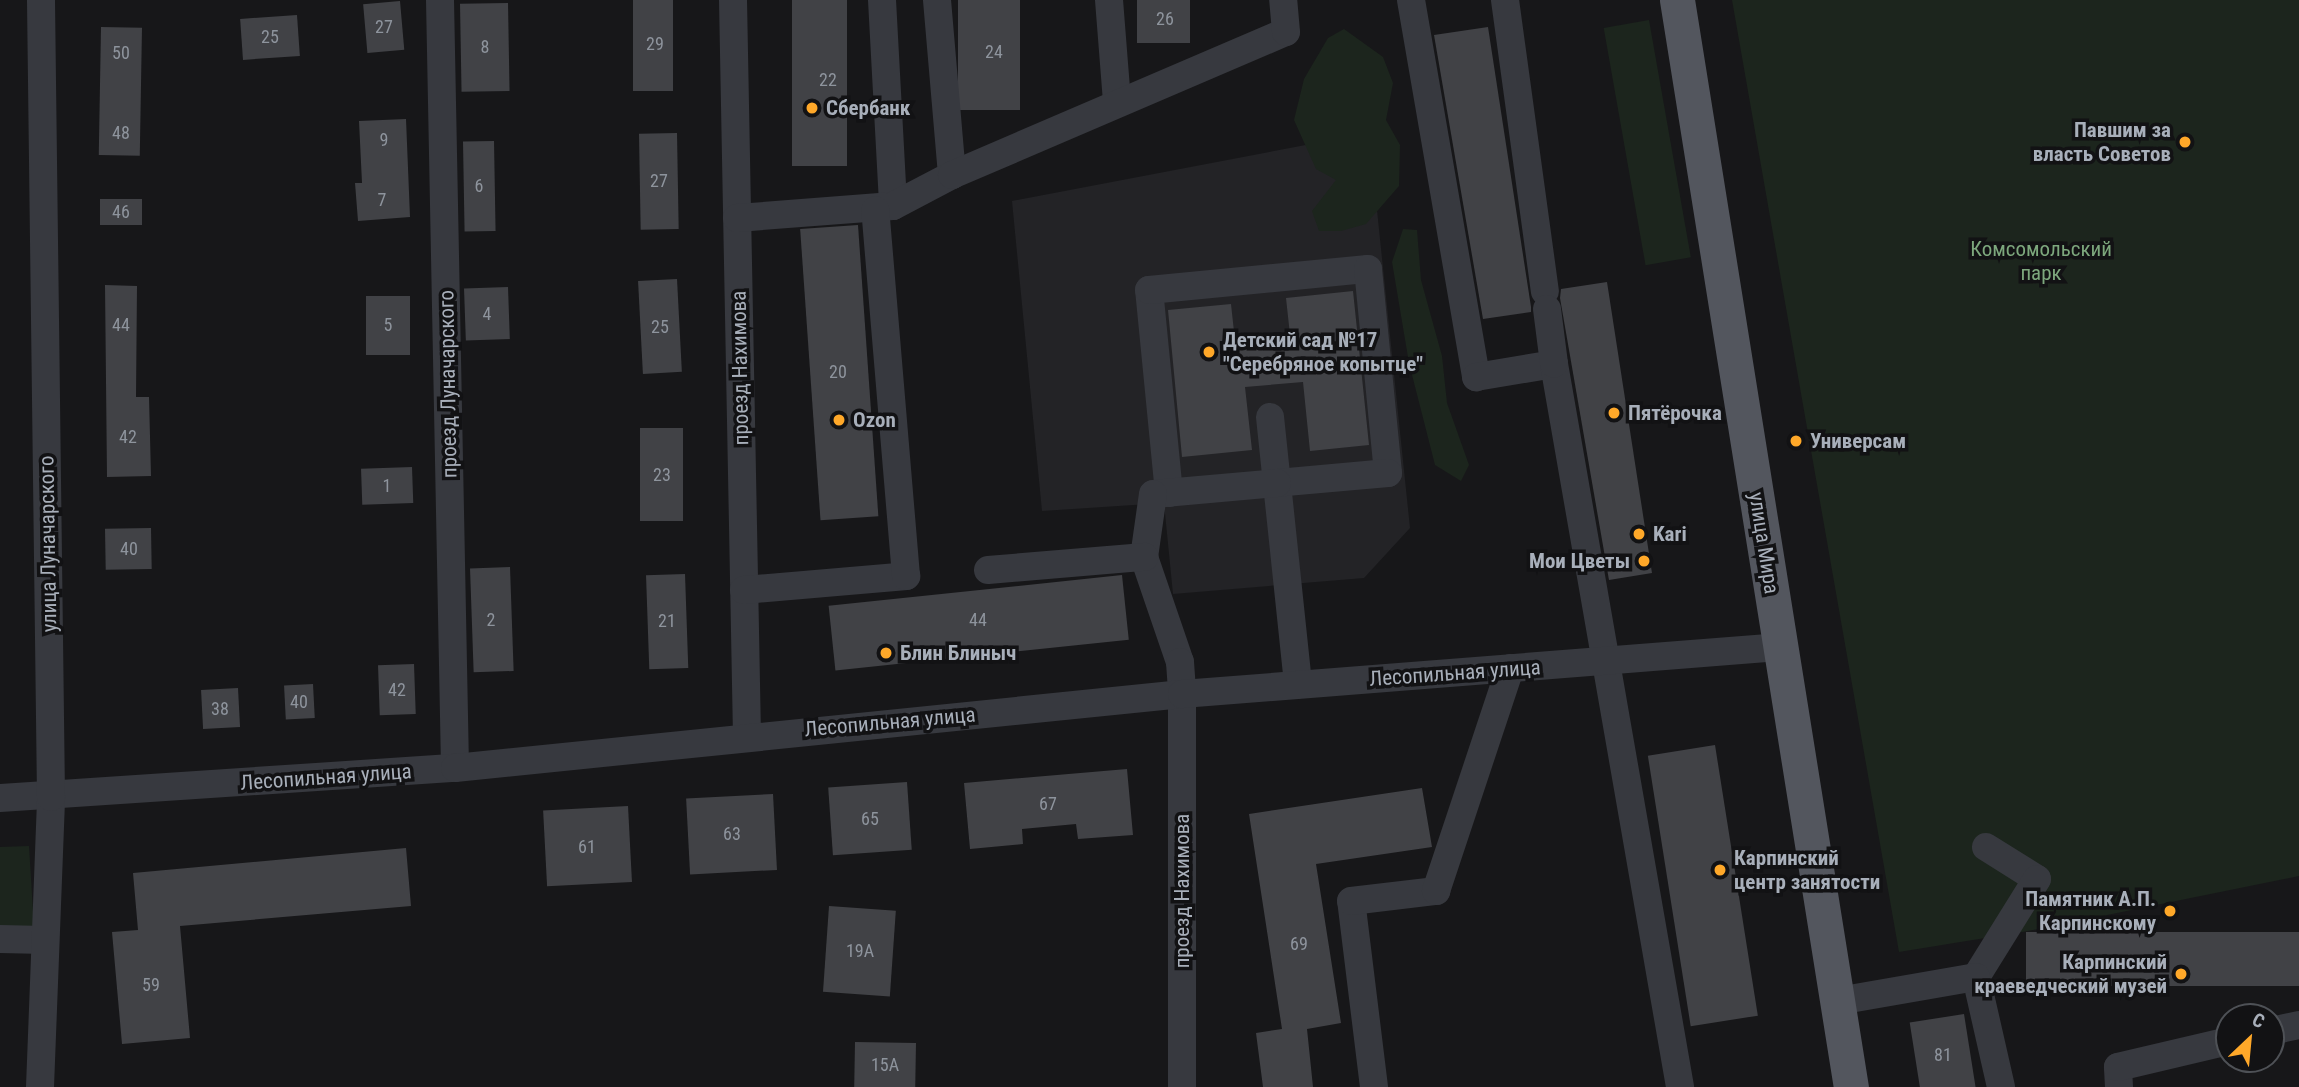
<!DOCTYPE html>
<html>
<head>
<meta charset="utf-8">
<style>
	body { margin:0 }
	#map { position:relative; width:2299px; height:1087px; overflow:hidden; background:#171719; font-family:"Roboto Condensed",sans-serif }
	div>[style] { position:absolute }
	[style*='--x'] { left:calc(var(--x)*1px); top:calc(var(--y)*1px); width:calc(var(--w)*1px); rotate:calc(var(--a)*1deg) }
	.built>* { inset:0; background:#232326 }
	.green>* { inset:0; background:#1c251d; transform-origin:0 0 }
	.building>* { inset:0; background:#414246; transform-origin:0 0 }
	.minor>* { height:28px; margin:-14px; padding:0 14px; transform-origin:14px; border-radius:14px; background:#37393f }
	.major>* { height:35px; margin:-17.5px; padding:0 17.5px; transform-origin:17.5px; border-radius:17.5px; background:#53565e }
	.dots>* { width:19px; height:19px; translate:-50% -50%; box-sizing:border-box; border:4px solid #121214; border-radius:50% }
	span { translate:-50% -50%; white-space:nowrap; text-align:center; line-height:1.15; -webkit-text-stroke:7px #121214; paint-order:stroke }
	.number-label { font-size:18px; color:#8e949d }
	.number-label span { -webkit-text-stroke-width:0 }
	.poi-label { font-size:21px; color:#a8afba; font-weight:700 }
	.left { translate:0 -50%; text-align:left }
	.right { translate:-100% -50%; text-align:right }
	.park-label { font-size:21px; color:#7da77d }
	.street-label { font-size:21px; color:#a8afba }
	.north { position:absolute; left:2215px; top:1003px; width:70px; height:70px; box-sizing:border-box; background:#121214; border:2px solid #4e5156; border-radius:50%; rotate:26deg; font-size:19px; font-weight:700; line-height:28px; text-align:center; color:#a8afba }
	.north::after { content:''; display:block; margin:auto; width:24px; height:32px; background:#ffa829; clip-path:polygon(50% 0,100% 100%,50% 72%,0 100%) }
</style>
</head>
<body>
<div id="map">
	<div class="built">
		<i style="clip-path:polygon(1369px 133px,1410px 528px,1364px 578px,1173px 594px,1164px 503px,1042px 511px,1012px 201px)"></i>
	</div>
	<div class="green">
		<i style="clip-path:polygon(1732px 0,2299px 0,2299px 876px,2028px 931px,1899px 952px)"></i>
		<i style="left:1649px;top:20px;width:241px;height:46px;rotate:80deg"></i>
		<i style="clip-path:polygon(1344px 29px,1383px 57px,1393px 83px,1386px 120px,1400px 145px,1399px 186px,1366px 224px,1341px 231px,1319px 231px,1312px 211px,1336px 180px,1316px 169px,1294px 120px,1304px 79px,1328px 38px)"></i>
		<i style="clip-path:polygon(1403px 229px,1417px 230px,1421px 280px,1442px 356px,1447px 403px,1469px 465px,1461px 481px,1435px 465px,1409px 363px,1392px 262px)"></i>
		<i style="clip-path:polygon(29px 846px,34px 927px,0 926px,0 847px)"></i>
	</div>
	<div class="building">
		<i style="left:633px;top:0;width:40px;height:91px"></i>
		<i style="left:792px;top:0;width:55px;height:166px"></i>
		<i style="left:958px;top:0;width:62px;height:110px"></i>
		<i style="left:1137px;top:0;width:53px;height:43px"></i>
		<i style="left:400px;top:1px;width:49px;height:37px;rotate:85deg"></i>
		<i style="left:508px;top:3px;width:88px;height:48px;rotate:89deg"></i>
		<i style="left:297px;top:15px;width:41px;height:57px;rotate:86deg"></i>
		<i style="left:101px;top:27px;width:41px;height:128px;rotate:1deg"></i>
		<i style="clip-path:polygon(1488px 27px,1531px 307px,1531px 312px,1483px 319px,1434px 35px)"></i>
		<i style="clip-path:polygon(406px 119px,410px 217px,358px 221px,355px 183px,362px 183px,359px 121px)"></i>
		<i style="left:677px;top:133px;width:96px;height:38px;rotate:89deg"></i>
		<i style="left:494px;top:141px;width:90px;height:31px;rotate:89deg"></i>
		<i style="left:142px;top:199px;width:26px;height:42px;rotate:90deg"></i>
		<i style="left:858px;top:225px;width:292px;height:58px;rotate:86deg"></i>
		<i style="left:677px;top:279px;width:93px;height:39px;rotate:87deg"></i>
		<i style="clip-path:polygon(1607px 282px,1652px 573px,1609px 580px,1560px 298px,1561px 289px)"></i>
		<i style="clip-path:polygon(105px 285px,137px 286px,136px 397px,149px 397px,151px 476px,107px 477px)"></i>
		<i style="left:508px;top:287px;width:52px;height:44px;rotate:88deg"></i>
		<i style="clip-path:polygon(1353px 291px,1369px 445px,1310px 451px,1303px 382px,1245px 387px,1252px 450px,1182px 457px,1168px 310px,1231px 304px,1236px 350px,1291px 344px,1286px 298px)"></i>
		<i style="left:366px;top:296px;width:44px;height:59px"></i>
		<i style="left:640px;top:428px;width:43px;height:93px"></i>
		<i style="left:412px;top:467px;width:36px;height:51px;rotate:88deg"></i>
		<i style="left:151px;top:528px;width:41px;height:46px;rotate:89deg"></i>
		<i style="left:510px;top:567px;width:104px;height:40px;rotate:88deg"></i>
		<i style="left:685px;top:574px;width:94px;height:39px;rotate:88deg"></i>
		<i style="left:1122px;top:575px;width:65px;height:295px;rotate:84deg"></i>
		<i style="left:414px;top:664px;width:50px;height:36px;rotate:88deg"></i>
		<i style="left:313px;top:684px;width:34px;height:29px;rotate:87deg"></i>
		<i style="left:238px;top:688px;width:39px;height:37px;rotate:87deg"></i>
		<i style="left:1715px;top:745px;width:274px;height:68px;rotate:81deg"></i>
		<i style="clip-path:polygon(1127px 769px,1133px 835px,1078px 839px,1076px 824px,1022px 829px,1023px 844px,970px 849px,964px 783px)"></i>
		<i style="left:907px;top:782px;width:68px;height:79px;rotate:86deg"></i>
		<i style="clip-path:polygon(1422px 788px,1432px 847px,1316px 864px,1341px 1023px,1307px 1029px,1313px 1087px,1263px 1087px,1256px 1033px,1282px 1029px,1249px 814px)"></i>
		<i style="left:773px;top:794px;width:76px;height:87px;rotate:87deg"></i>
		<i style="left:628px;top:806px;width:76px;height:85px;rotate:87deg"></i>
		<i style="clip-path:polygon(406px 848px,411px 906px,180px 926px,190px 1038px,122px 1044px,112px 932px,138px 930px,133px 873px)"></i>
		<i style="left:829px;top:906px;width:67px;height:86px;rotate:4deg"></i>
		<i style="left:2299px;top:932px;width:54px;height:273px;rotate:90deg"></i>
		<i style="left:1964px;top:1014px;width:74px;height:55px;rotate:81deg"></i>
		<i style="left:855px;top:1042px;width:61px;height:45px;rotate:1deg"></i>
	</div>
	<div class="minor">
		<i style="--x:440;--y:0;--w:768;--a:88.88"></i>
		<i style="--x:733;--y:0;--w:736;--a:88.91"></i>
		<i style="--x:882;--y:0;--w:206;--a:86.9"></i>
		<i style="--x:937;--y:0;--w:176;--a:85.1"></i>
		<i style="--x:1109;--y:0;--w:102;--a:85.5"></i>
		<i style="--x:1411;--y:0;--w:383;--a:80.2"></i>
		<i style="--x:1476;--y:377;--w:79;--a:-9.5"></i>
		<i style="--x:1554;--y:364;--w:734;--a:80.11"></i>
		<i style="--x:1505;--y:0;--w:294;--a:82.2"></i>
		<i style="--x:737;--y:218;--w:156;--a:-4.4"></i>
		<i style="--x:893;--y:206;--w:67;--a:-27.7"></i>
		<i style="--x:952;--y:175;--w:363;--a:-23.2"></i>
		<i style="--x:1286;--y:32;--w:32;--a:-95"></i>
		<i style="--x:1547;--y:309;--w:55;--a:82.7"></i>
		<i style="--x:1270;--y:417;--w:269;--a:84"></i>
		<i style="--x:1169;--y:493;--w:204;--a:-95.6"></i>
		<i style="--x:1149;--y:290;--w:220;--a:-5.5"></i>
		<i style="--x:1368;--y:269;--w:205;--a:84.4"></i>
		<i style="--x:1388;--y:473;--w:111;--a:174.9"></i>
		<i style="--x:1277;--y:483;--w:124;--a:174.9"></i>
		<i style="--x:1153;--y:494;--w:64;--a:98.1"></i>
		<i style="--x:1144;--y:557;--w:111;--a:71.1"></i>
		<i style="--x:1180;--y:662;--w:32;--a:86"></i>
		<i style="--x:1182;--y:694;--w:393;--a:90"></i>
		<i style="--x:988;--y:570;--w:157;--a:-4.8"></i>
		<i style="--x:744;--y:590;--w:163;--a:-4.9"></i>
		<i style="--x:906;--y:576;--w:367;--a:-94.8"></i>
		<i style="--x:0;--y:798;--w:456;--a:-3.8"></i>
		<i style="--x:455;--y:768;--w:731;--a:-5.81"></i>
		<i style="--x:1182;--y:694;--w:601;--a:-4.49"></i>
		<i style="--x:1986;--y:847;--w:60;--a:32.1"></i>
		<i style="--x:2037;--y:879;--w:115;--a:121.9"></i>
		<i style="--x:1976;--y:977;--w:113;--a:77.2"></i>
		<i style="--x:0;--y:939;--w:45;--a:1.3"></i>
		<i style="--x:1838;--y:1001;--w:140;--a:-9.9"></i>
		<i style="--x:2271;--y:1031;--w:29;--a:-12"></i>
		<i style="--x:40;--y:1087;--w:290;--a:-87.8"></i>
		<i style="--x:51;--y:797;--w:797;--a:-90.72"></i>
		<i style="--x:1374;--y:1087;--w:187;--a:-97"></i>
		<i style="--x:1351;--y:901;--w:86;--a:-6.7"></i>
		<i style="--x:1436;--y:891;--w:235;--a:-71.6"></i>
		<i style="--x:2119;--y:1087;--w:20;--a:-93"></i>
		<i style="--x:2118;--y:1067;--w:114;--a:-13.2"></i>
	</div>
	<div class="major">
		<i style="--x:1677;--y:0;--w:1101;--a:80.91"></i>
	</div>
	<div class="dots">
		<i style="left:812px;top:108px;background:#ffa829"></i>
		<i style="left:2185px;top:142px;background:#ffa829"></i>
		<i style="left:1209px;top:352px;background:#ffa829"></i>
		<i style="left:1614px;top:413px;background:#ffa829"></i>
		<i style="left:839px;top:420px;background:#ffa829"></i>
		<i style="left:1796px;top:441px;background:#ffa829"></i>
		<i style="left:1639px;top:534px;background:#ffa829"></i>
		<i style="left:1644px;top:561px;background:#ffa829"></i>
		<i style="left:886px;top:653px;background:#ffa829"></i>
		<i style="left:1720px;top:870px;background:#ffa829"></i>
		<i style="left:2170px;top:911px;background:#ffa829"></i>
		<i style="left:2181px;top:974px;background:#ffa829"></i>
	</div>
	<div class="number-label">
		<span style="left:1165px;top:19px">26</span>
		<span style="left:384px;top:27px">27</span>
		<span style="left:270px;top:37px">25</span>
		<span style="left:655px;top:44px">29</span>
		<span style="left:485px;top:47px">8</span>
		<span style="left:994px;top:52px">24</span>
		<span style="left:121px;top:53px">50</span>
		<span style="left:828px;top:80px">22</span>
		<span style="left:121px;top:133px">48</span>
		<span style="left:384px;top:140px">9</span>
		<span style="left:659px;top:181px">27</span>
		<span style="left:479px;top:186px">6</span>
		<span style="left:382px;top:200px">7</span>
		<span style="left:121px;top:212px">46</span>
		<span style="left:487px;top:314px">4</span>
		<span style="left:121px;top:325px">44</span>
		<span style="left:388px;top:325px">5</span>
		<span style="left:660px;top:327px">25</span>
		<span style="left:838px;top:372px">20</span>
		<span style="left:128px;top:437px">42</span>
		<span style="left:662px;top:475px">23</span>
		<span style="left:387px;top:486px">1</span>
		<span style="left:129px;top:549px">40</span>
		<span style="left:491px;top:620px">2</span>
		<span style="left:978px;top:620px">44</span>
		<span style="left:667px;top:621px">21</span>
		<span style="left:397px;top:690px">42</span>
		<span style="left:299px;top:702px">40</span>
		<span style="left:220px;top:709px">38</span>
		<span style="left:1048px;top:804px">67</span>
		<span style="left:870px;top:819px">65</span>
		<span style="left:732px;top:834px">63</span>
		<span style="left:587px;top:847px">61</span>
		<span style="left:1299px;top:944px">69</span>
		<span style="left:860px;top:951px">19А</span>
		<span style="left:151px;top:985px">59</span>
		<span style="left:1943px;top:1055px">81</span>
		<span style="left:885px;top:1065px">15А</span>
	</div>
	<div class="poi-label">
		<span class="left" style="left:826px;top:108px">Сбербанк</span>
		<span class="right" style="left:2171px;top:142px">Павшим за<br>власть Советов</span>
		<span class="left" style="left:1223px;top:352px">Детский сад №17<br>"Серебряное копытце"</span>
		<span class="left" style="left:1628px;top:413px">Пятёрочка</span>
		<span class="left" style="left:853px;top:420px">Ozon</span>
		<span class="left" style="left:1810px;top:441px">Универсам</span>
		<span class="left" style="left:1653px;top:534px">Kari</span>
		<span class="right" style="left:1630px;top:561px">Мои Цветы</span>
		<span class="left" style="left:900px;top:653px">Блин Блиныч</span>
		<span class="left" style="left:1734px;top:870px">Карпинский<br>центр занятости</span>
		<span class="right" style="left:2156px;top:911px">Памятник А.П.<br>Карпинскому</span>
		<span class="right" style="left:2167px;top:974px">Карпинский<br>краеведческий музей</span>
	</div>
	<div class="park-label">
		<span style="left:2041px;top:261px">Комсомольский<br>парк</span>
	</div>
	<div class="street-label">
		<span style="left:740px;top:368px;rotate:-91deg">проезд Нахимова</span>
		<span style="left:448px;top:384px;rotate:-91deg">проезд Луначарского</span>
		<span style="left:1764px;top:543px;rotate:81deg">улица Мира</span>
		<span style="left:48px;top:544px;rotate:-91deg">улица Луначарского</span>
		<span style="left:1455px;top:673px;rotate:-4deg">Лесопильная улица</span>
		<span style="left:890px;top:722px;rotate:-5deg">Лесопильная улица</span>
		<span style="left:326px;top:777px;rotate:-4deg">Лесопильная улица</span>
		<span style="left:1182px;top:891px;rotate:-90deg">проезд Нахимова</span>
	</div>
	<div class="north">С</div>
</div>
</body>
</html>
